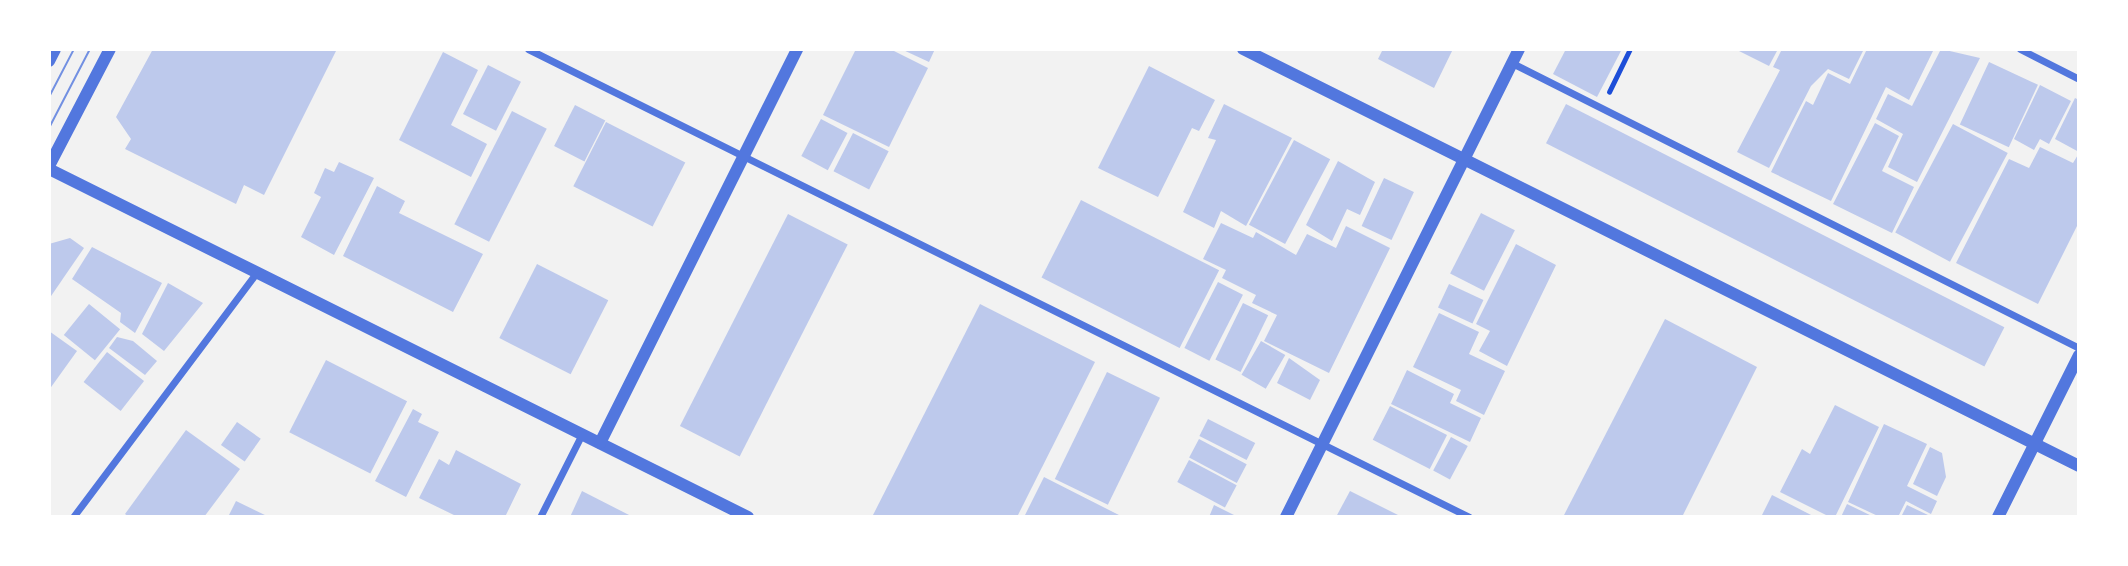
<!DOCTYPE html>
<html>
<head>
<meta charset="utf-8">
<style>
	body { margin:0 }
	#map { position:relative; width:2128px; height:566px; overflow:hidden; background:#f2f2f2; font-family:Barlow,sans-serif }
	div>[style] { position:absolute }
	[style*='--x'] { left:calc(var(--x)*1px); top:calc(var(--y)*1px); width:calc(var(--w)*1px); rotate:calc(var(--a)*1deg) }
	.building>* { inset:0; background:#bdc9ec; transform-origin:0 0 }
	.path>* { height:4.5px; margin:-2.25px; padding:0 2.25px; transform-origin:2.25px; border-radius:2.25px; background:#1d4ed8 }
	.minor>* { height:7px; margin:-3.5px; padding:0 3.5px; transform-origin:3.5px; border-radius:3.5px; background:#5277de }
	.tertiary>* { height:12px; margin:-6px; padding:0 6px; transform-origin:6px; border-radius:6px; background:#5277de }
	.tram>* { height:2px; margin:-1px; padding:0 1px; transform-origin:1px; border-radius:1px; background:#7290e2 }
	span { translate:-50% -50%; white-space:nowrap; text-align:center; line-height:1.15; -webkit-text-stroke:5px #fff; paint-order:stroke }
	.frame { position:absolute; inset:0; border:51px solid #fff; pointer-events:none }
</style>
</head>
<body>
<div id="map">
	<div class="building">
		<i style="clip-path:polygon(153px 49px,337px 49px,264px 195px,244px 185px,236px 204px,125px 149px,131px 139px,116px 117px)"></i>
		<i style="clip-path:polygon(856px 49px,890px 49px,928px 68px,889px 147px,823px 115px)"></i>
		<i style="clip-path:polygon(901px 49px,935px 49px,929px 62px)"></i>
		<i style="clip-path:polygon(1383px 49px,1453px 49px,1434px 88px,1378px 59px)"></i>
		<i style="clip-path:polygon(1566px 49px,1622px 49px,1597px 97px,1553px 74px)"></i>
		<i style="clip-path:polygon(1735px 49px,1778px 49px,1769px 66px)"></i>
		<i style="clip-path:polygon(1782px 49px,1864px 49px,1849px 79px,1828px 69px,1811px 86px,1769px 168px,1737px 152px,1780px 70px,1773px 67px)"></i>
		<i style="clip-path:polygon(1867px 49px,1934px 49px,1909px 100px,1886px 87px,1831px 201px,1771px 172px,1806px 101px,1813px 105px,1828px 73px,1850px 84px)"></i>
		<i style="clip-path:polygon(1941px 49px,1980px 58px,1917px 182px,1888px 167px,1903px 134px,1876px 119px,1888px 94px,1912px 106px)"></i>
		<i style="clip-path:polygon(443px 52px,478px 70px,451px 125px,487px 144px,471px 177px,399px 140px)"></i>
		<i style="left:1989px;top:62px;width:54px;height:69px;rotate:25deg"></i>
		<i style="left:488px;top:65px;width:37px;height:55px;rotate:27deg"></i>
		<i style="clip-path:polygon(1149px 66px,1215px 100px,1199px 131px,1192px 128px,1158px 197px,1098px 168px)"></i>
		<i style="clip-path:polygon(2040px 85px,2071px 101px,2049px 144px,2040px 139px,2034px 150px,2014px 139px)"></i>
		<i style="clip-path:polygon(2075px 98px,2079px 100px,2079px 152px,2055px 139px)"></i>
		<i style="clip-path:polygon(1224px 104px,1292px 138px,1246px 226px,1221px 211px,1214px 228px,1183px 212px,1216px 140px,1208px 138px)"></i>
		<i style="left:1566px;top:104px;width:492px;height:44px;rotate:27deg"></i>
		<i style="left:575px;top:105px;width:34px;height:46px;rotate:27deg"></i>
		<i style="left:512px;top:111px;width:39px;height:127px;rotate:27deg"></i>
		<i style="left:821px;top:119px;width:30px;height:42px;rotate:28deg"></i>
		<i style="left:606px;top:122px;width:89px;height:72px;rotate:27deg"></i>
		<i style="clip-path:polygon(1875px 123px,1899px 136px,1882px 171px,1914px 187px,1892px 233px,1833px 204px)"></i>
		<i style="left:1953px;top:124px;width:62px;height:123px;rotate:28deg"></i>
		<i style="left:853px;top:133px;width:40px;height:43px;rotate:27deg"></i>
		<i style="left:1294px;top:140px;width:41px;height:96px;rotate:28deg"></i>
		<i style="clip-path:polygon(2040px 147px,2073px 163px,2079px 153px,2079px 222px,2038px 304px,1956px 263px,2009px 159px,2029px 168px)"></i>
		<i style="clip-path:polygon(1338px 161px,1375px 182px,1360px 215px,1347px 209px,1332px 241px,1306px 225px)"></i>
		<i style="clip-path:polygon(339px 162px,374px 178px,334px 255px,301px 237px,321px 197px,314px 193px,325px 168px,334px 172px)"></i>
		<i style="left:1384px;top:178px;width:33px;height:53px;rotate:25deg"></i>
		<i style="clip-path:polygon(377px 186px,405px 201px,399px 213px,483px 254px,453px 312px,343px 256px)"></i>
		<i style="left:1081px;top:200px;width:155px;height:87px;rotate:27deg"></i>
		<i style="left:1481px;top:213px;width:38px;height:68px;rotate:27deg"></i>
		<i style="left:788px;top:214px;width:67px;height:238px;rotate:27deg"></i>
		<i style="clip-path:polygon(1221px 223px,1253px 238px,1256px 232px,1296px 255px,1307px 234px,1336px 248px,1346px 226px,1390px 248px,1329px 373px,1264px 341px,1277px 315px,1252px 303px,1256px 295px,1222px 278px,1226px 270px,1203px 259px)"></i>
		<i style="clip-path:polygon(70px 238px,84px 248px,49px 299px,49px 244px)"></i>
		<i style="clip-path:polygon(1516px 244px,1556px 265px,1507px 366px,1479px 351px,1490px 331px,1476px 324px)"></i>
		<i style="clip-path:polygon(92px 247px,162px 283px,135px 333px,120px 322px,121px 313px,72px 279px)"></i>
		<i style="left:537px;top:264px;width:80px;height:83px;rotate:27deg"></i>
		<i style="left:1218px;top:282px;width:28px;height:74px;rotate:27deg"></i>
		<i style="clip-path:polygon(168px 283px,203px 303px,164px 351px,142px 334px)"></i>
		<i style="left:1449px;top:284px;width:38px;height:26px;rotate:25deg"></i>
		<i style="left:1243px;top:303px;width:28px;height:63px;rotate:26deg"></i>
		<i style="left:89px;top:304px;width:40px;height:40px;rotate:39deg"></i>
		<i style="clip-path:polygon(980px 304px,1095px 362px,1017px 517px,872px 517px)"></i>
		<i style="clip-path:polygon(1439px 313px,1479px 332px,1469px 354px,1505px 371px,1484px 415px,1456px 401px,1461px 390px,1413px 367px)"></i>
		<i style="clip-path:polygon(1665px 319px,1757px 367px,1682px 517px,1563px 517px)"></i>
		<i style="clip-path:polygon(49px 331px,77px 351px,49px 390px)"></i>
		<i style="clip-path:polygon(117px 337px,133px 341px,157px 361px,145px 375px,109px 348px)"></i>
		<i style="left:1261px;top:341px;width:28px;height:39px;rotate:30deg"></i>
		<i style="left:107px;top:352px;width:47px;height:38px;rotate:38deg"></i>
		<i style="clip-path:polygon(1289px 358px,1320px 380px,1310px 400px,1277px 383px)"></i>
		<i style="left:326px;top:360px;width:91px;height:81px;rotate:27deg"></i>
		<i style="clip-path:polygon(1407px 370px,1454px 394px,1450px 403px,1481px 418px,1470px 442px,1391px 404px)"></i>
		<i style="left:1107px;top:372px;width:59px;height:119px;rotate:26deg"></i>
		<i style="clip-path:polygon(1835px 405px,1879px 427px,1835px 517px,1830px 517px,1780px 492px,1802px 449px,1810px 454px)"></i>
		<i style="left:1390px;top:406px;width:64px;height:38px;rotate:27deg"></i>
		<i style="clip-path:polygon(413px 409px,422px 414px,418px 422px,439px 432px,406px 497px,375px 481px)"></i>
		<i style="left:1208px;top:419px;width:53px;height:19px;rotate:27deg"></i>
		<i style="left:237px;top:422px;width:29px;height:28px;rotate:35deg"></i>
		<i style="clip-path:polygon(1884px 424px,1927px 444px,1907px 486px,1937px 501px,1931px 514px,1906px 501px,1898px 517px,1880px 517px,1848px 502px)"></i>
		<i style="clip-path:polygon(186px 430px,240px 469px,204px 517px,129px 517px,125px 514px)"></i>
		<i style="left:1451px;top:437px;width:19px;height:38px;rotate:28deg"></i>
		<i style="left:1199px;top:439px;width:54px;height:21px;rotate:28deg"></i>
		<i style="clip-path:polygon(1930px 447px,1942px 453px,1946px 477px,1937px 496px,1913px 484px)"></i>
		<i style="clip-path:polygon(456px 450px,521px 484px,505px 517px,458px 517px,419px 498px,439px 459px,449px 465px)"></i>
		<i style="left:1189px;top:460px;width:54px;height:25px;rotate:28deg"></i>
		<i style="clip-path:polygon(1044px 477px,1111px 511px,1123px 517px,1024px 517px)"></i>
		<i style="clip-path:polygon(582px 491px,633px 517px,570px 517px)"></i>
		<i style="clip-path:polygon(1350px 491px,1402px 517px,1336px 517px)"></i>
		<i style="clip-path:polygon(1772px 495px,1815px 517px,1761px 517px)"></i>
		<i style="clip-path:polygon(236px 501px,269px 517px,228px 517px)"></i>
		<i style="clip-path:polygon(1847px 504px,1874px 517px,1841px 517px)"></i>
		<i style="clip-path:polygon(1214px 505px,1238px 517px,1209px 517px)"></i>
		<i style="clip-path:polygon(1907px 505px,1928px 515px,1927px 517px,1901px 517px)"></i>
	</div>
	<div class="path">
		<i style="--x:1609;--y:92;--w:48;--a:-64"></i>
	</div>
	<div class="minor">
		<i style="--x:528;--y:49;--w:1051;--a:26.44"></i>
		<i style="--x:2020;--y:49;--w:66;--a:27"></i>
		<i style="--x:1512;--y:63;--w:635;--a:26.69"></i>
		<i style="--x:73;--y:517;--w:308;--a:-53.1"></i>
		<i style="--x:540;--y:517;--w:93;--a:-63.2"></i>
	</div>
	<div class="tertiary">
		<i style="--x:1243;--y:49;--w:934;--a:26.51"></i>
		<i style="--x:49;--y:61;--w:13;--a:-63"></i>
		<i style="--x:49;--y:166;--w:132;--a:-62.5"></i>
		<i style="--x:49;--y:169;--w:781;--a:26.47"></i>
		<i style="--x:600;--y:443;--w:441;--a:-63.4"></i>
		<i style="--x:1286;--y:517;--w:523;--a:-63.53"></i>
		<i style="--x:1998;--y:517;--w:181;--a:-63.4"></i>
	</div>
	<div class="tram">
		<i style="--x:49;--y:97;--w:54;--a:-62.5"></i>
		<i style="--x:49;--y:128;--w:89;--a:-62.6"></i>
	</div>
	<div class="frame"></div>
</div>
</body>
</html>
